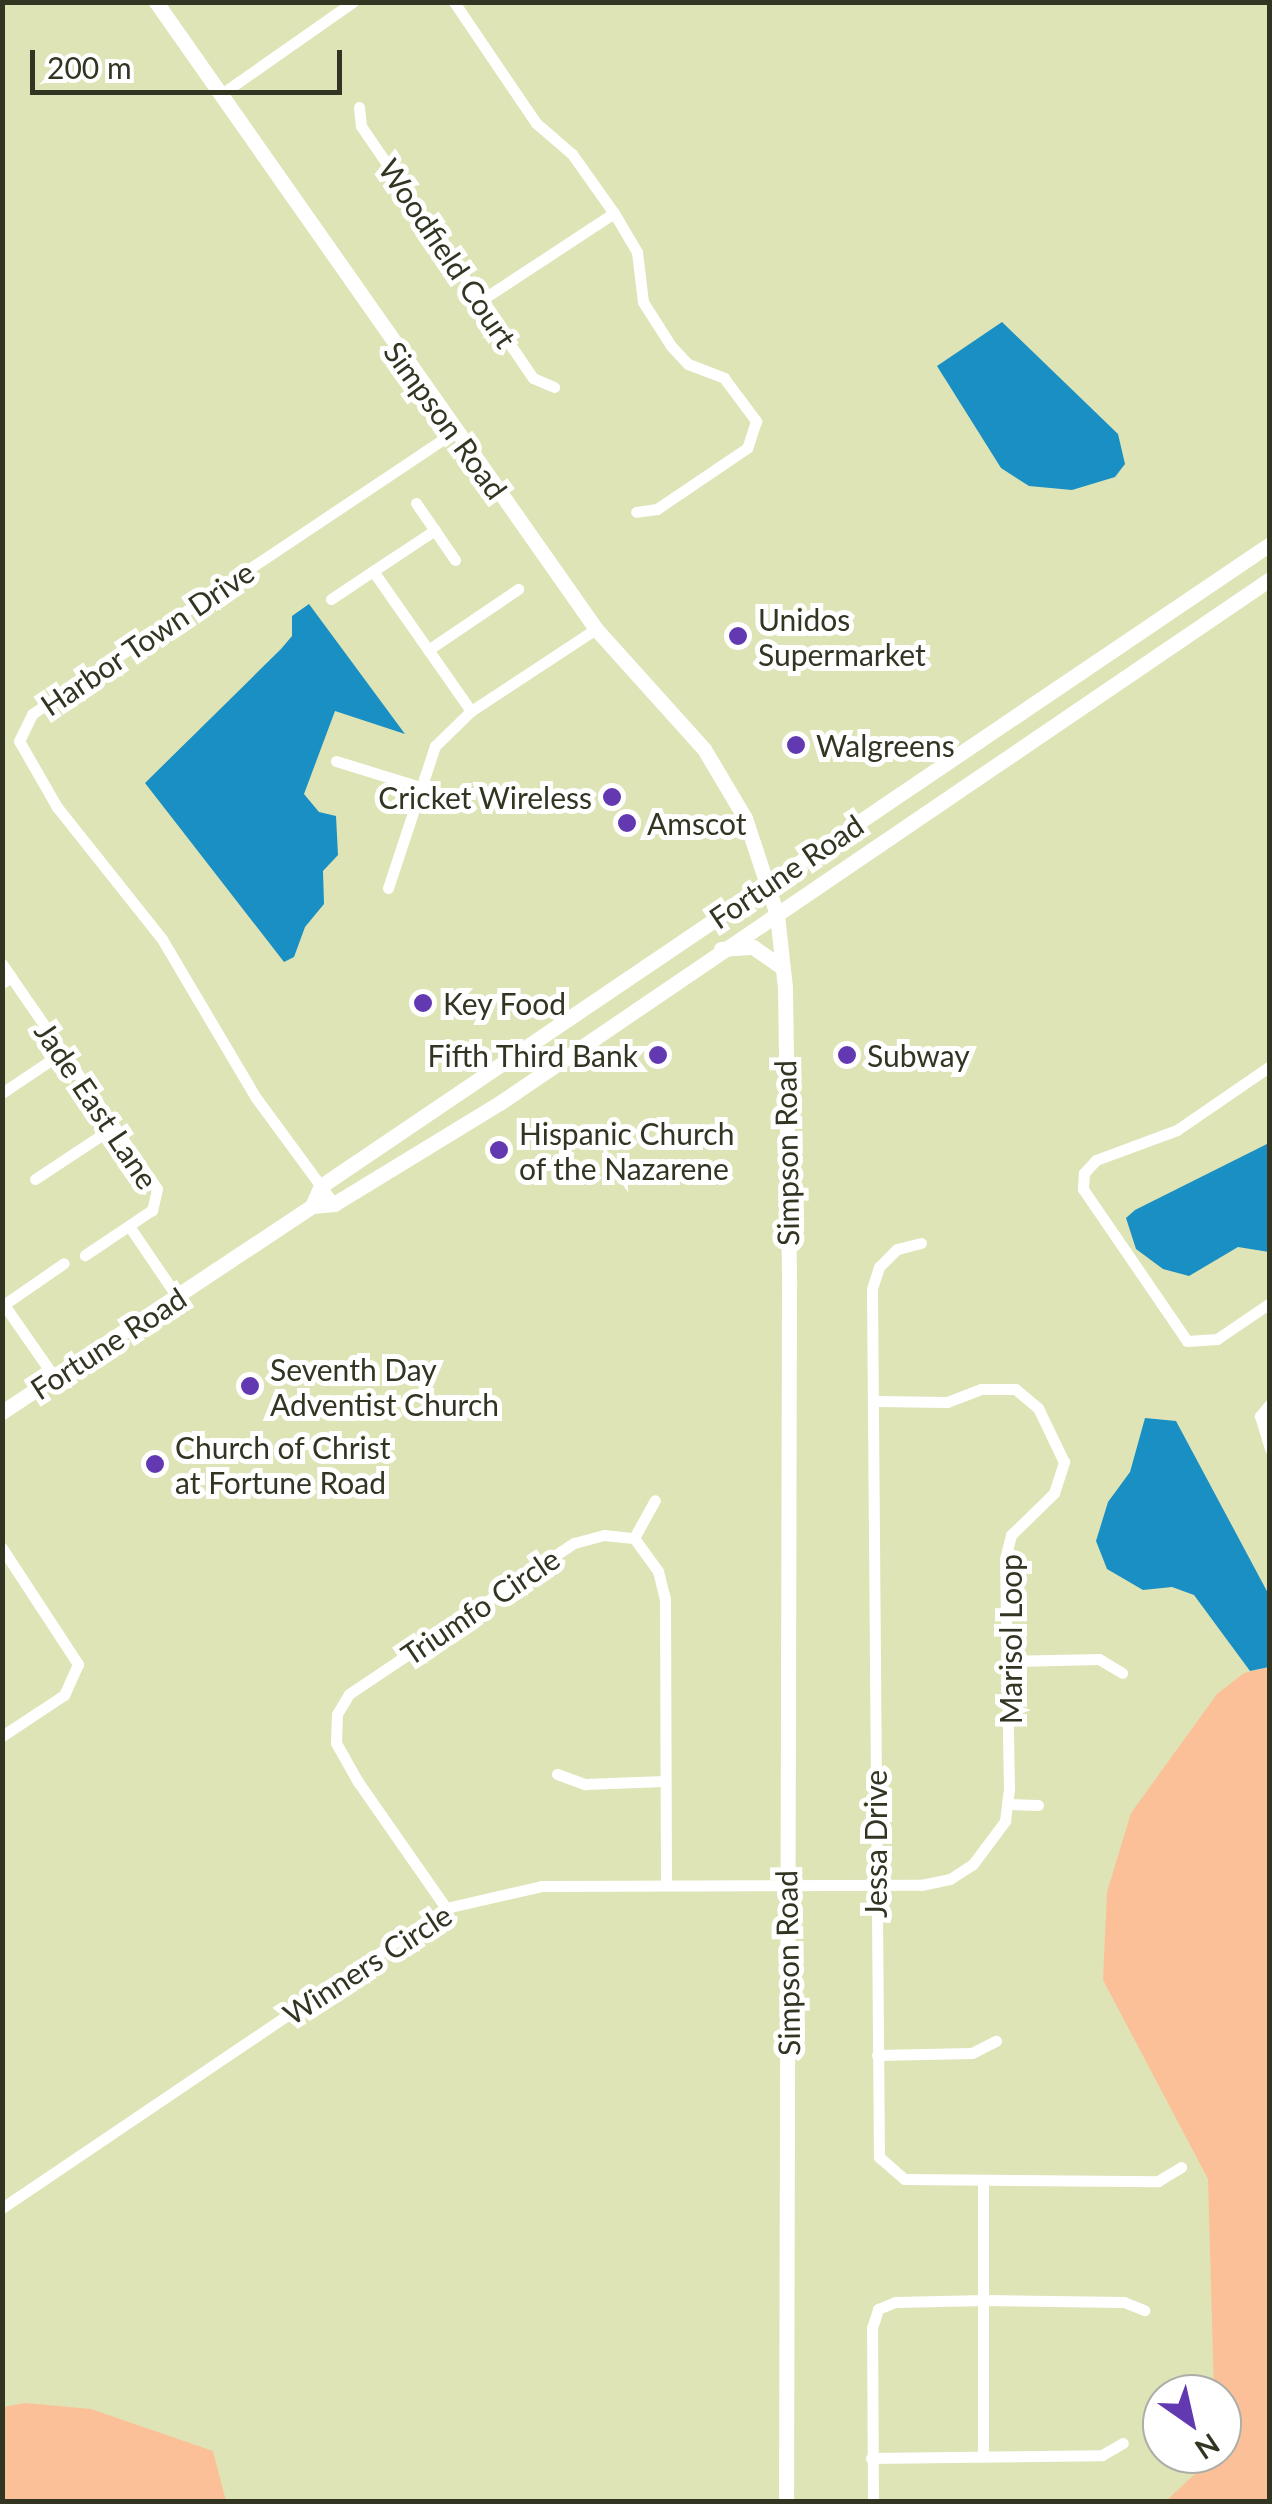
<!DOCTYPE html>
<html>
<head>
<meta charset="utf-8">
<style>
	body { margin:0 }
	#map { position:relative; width:1272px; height:2504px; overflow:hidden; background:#dee4b6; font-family:Lato,sans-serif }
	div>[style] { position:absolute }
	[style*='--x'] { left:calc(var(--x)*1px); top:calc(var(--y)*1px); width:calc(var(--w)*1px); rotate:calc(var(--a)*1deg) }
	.green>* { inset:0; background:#fcc099 }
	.water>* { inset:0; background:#198fc3 }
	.street>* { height:11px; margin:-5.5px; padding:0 5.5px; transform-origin:5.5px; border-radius:5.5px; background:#fff }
	.secondary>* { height:15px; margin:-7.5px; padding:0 7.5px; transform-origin:7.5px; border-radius:7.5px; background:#fff }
	.dots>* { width:28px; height:28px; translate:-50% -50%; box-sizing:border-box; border:5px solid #fff; border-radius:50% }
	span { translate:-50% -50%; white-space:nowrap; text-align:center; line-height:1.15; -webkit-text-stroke:10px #fff; paint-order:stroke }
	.street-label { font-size:30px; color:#333523 }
	.poi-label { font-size:30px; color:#333523 }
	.left { translate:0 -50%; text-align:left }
	.right { translate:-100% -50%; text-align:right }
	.frame { position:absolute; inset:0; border:5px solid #333523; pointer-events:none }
	.north { position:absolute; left:1142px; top:2374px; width:100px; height:100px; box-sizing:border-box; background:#fff; border:2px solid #adaea7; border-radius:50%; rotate:146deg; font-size:28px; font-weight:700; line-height:40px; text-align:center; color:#333523 }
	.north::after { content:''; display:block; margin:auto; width:35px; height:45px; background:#6339b1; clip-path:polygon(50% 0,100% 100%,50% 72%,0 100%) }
	.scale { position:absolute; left:30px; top:50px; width:312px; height:45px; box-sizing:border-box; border:5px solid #333523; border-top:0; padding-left:12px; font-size:30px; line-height:35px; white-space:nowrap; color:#333523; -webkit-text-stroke:8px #fff; paint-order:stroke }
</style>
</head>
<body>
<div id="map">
	<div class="green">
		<i style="clip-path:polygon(1269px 1667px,1269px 2501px,1166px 2501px,1200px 2469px,1205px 2454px,1222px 2454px,1222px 2394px,1214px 2394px,1208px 2179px,1103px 1980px,1107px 1892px,1131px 1813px,1217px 1694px,1244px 1673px)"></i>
		<i style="clip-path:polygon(25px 2403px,91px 2409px,213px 2451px,226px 2501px,3px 2501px,3px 2407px)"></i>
	</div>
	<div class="water">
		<i style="clip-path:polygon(1002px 322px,1118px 434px,1125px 464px,1115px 477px,1072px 490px,1029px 486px,1001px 468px,937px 366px)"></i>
		<i style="clip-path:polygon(309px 604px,405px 734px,335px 711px,304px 794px,319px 812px,336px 816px,338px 855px,323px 871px,324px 904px,305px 927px,294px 957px,284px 962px,145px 783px,281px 649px,292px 636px,292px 616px)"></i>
		<i style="clip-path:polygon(1269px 1143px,1269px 1252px,1238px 1247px,1189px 1276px,1163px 1269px,1136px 1249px,1126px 1218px,1135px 1210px)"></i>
		<i style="clip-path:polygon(1145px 1418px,1176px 1421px,1269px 1595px,1269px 1667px,1250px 1671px,1194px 1595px,1172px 1587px,1143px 1590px,1107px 1569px,1096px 1541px,1108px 1502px,1130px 1472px)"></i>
	</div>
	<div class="street">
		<i style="--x:454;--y:2;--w:146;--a:55.9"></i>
		<i style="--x:536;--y:123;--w:48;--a:40.7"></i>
		<i style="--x:572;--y:154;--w:72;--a:54.6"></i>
		<i style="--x:614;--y:213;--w:45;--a:59.5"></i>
		<i style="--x:637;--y:252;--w:50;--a:83.2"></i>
		<i style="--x:643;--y:302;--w:52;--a:57.5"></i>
		<i style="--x:671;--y:346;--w:25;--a:47"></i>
		<i style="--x:688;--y:364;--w:39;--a:21"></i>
		<i style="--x:724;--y:378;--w:54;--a:53.3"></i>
		<i style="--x:756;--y:421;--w:28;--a:108"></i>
		<i style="--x:747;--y:448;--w:109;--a:145.9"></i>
		<i style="--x:657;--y:509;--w:21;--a:172"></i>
		<i style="--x:220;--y:95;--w:162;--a:-35"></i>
		<i style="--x:359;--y:107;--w:19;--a:84"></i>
		<i style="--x:361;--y:126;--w:305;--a:55.7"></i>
		<i style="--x:533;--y:378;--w:23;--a:23"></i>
		<i style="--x:480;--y:301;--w:160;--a:-33.3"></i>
		<i style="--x:416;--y:503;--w:69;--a:55.6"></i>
		<i style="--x:435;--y:530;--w:74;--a:146.5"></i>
		<i style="--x:373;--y:571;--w:171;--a:55"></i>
		<i style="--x:331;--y:599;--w:50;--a:-33.7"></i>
		<i style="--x:428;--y:650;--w:109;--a:-34.1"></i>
		<i style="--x:336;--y:761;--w:88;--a:17.2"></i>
		<i style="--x:388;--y:888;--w:150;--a:-71.7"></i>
		<i style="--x:435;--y:746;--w:50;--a:-44.2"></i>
		<i style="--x:471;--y:711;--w:149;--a:-33.3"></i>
		<i style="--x:2;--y:964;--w:16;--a:55"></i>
		<i style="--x:11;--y:977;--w:11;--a:146"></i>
		<i style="--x:11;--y:977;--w:257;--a:55.4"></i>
		<i style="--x:157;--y:1189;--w:22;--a:103"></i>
		<i style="--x:152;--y:1210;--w:81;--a:146.1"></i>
		<i style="--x:1270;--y:1066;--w:113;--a:145.5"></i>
		<i style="--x:1177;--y:1130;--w:86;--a:159.7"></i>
		<i style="--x:1096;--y:1160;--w:18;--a:133"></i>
		<i style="--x:1084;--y:1173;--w:16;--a:94"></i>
		<i style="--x:1083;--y:1189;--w:184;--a:55.6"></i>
		<i style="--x:1187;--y:1341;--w:30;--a:-4"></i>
		<i style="--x:1217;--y:1339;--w:64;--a:-34.2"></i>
		<i style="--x:2;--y:1093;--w:73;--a:-33.9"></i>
		<i style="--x:35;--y:1179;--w:95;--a:-33.4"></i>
		<i style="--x:334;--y:1204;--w:132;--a:-126.3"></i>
		<i style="--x:256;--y:1098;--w:185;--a:-120.6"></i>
		<i style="--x:162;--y:939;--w:169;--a:-128.5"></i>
		<i style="--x:57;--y:807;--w:76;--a:-119.9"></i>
		<i style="--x:19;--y:741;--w:30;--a:-64"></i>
		<i style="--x:32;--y:714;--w:508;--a:-33.75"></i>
		<i style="--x:129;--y:1226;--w:87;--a:55.8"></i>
		<i style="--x:921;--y:1243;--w:25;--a:166"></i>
		<i style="--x:897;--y:1249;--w:25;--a:135"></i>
		<i style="--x:879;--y:1267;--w:23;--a:108"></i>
		<i style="--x:872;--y:1289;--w:868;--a:89.54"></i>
		<i style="--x:879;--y:2157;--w:33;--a:41"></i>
		<i style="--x:904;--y:2179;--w:254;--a:0.5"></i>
		<i style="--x:1158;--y:2181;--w:27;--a:-31"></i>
		<i style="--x:2;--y:1302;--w:93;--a:55.1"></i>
		<i style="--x:2;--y:1306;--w:75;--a:-34.7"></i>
		<i style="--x:1270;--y:1404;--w:16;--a:130"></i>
		<i style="--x:1260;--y:1416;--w:34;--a:73"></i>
		<i style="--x:634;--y:1538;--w:43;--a:-61.1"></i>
		<i style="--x:2;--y:1548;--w:139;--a:56.8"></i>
		<i style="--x:78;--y:1664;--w:34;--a:114"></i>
		<i style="--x:64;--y:1695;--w:74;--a:146.5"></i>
		<i style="--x:1010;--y:1661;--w:89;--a:-1.3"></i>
		<i style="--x:1099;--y:1659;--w:27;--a:31"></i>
		<i style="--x:557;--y:1774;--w:30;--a:20"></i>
		<i style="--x:585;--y:1784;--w:79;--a:-2.2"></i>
		<i style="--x:1007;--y:1804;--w:31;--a:2"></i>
		<i style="--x:446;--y:1908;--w:154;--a:-124.9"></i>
		<i style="--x:358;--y:1782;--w:45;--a:-119.4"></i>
		<i style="--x:336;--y:1743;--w:29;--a:-88"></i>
		<i style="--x:337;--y:1714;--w:23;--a:-59"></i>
		<i style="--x:349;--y:1694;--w:271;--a:-33.9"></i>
		<i style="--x:574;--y:1543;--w:31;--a:-15"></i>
		<i style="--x:604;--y:1535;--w:30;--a:6"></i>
		<i style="--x:634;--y:1538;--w:41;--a:54"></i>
		<i style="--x:658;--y:1571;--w:29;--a:76"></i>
		<i style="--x:665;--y:1599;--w:286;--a:89.8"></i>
		<i style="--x:877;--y:2055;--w:95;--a:-1.2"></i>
		<i style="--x:972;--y:2053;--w:27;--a:-27"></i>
		<i style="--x:983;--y:2181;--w:273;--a:90"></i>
		<i style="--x:2;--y:2208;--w:536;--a:-34.05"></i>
		<i style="--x:446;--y:1908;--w:98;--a:-12.9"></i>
		<i style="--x:542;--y:1886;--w:379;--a:-0.2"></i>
		<i style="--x:921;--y:1885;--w:30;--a:-12"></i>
		<i style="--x:950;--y:1879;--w:27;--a:-33"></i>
		<i style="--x:973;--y:1864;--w:54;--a:-53.3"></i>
		<i style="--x:1005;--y:1821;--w:31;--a:-83"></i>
		<i style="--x:1009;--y:1790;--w:231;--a:-91"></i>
		<i style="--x:1005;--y:1559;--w:25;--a:-76"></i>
		<i style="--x:1011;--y:1535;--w:60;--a:-44.3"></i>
		<i style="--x:1054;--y:1493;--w:33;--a:-72"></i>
		<i style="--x:1064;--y:1462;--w:60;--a:-115.7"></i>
		<i style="--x:1038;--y:1408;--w:30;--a:-140"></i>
		<i style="--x:1015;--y:1389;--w:34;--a:180"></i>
		<i style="--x:981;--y:1389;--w:36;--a:159"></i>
		<i style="--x:947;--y:1402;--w:71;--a:-179.2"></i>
		<i style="--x:871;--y:2458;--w:231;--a:-0.7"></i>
		<i style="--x:1102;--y:2455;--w:24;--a:-30"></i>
		<i style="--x:873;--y:2502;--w:174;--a:-90.3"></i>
		<i style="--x:872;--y:2328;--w:20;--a:-72"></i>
		<i style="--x:878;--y:2309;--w:18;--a:-22"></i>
		<i style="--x:895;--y:2302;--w:90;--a:-1.3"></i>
		<i style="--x:985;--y:2300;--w:139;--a:0.8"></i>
		<i style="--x:1124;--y:2302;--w:22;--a:22"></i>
	</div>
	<div class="secondary">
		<i style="--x:156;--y:2;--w:766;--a:54.94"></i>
		<i style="--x:596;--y:629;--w:161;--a:48"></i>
		<i style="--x:704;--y:749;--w:80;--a:59.3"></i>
		<i style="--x:745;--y:818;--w:102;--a:71.7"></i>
		<i style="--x:777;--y:915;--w:72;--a:83.7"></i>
		<i style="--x:785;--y:987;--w:303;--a:89.2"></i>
		<i style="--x:789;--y:1290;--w:1212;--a:90.14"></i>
		<i style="--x:721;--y:949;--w:32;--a:-4"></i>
		<i style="--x:753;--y:947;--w:35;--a:35"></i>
		<i style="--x:312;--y:1206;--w:22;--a:-66"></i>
		<i style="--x:321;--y:1186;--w:1146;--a:-34.08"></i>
		<i style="--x:2;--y:1412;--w:372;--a:-33.6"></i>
		<i style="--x:312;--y:1206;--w:22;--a:-5"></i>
		<i style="--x:334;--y:1204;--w:196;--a:-31.4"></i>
		<i style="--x:501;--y:1102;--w:930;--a:-34.22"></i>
	</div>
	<div class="dots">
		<i style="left:738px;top:636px;background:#6339b1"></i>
		<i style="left:796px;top:745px;background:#6339b1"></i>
		<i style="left:612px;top:797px;background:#6339b1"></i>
		<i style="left:627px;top:823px;background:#6339b1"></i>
		<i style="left:423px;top:1003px;background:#6339b1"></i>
		<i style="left:658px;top:1055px;background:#6339b1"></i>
		<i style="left:847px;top:1055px;background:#6339b1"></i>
		<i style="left:499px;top:1150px;background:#6339b1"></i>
		<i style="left:250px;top:1386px;background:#6339b1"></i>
		<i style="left:155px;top:1464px;background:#6339b1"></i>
	</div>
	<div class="street-label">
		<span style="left:448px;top:253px;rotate:56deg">Woodfield Court</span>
		<span style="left:446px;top:420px;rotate:54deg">Simpson Road</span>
		<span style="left:147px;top:638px;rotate:-34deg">Harbor Town Drive</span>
		<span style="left:786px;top:871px;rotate:-34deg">Fortune Road</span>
		<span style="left:97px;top:1105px;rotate:56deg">Jade East Lane</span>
		<span style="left:786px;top:1153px;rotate:-91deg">Simpson Road</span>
		<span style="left:108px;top:1343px;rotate:-33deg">Fortune Road</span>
		<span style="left:480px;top:1606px;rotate:-34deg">Triumfo Circle</span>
		<span style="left:1010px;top:1639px;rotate:-90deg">Marisol Loop</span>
		<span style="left:875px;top:1844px;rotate:-90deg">Jessa Drive</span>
		<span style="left:787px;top:1963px;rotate:-91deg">Simpson Road</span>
		<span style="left:367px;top:1964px;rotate:-33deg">Winners Circle</span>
	</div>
	<div class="poi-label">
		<span class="left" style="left:758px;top:636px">Unidos<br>Supermarket</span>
		<span class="left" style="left:816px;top:745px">Walgreens</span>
		<span class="right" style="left:592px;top:797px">Cricket Wireless</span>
		<span class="left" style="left:647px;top:823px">Amscot</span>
		<span class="left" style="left:443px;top:1003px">Key Food</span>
		<span class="right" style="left:638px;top:1055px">Fifth Third Bank</span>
		<span class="left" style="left:867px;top:1055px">Subway</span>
		<span class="left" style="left:519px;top:1150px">Hispanic Church<br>of the Nazarene</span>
		<span class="left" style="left:270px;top:1386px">Seventh Day<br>Adventist Church</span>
		<span class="left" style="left:175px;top:1464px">Church of Christ<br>at Fortune Road</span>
	</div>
	<div class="frame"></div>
	<div class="north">N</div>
	<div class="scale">200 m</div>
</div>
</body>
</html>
